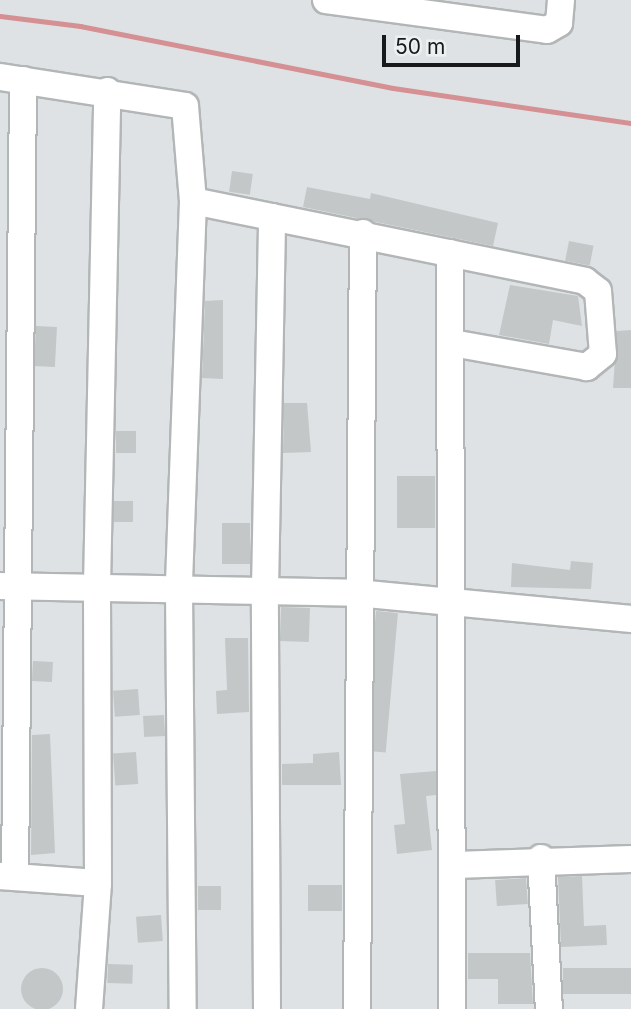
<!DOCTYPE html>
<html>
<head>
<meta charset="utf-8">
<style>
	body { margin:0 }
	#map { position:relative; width:631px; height:1009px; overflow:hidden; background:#dfe2e4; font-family:Inter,sans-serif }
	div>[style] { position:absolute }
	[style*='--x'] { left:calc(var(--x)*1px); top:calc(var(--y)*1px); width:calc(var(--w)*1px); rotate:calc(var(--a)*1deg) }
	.stream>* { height:5px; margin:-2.5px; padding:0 2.5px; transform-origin:2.5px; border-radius:2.5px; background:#d59094 }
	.building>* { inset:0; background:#c3c7c8; transform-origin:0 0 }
	.round { border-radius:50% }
	.roads { filter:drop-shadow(2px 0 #b3b6b7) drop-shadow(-2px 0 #b3b6b7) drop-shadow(0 2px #b3b6b7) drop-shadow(0 -2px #b3b6b7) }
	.minor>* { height:26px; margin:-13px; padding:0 13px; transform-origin:13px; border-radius:13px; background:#fff }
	span { translate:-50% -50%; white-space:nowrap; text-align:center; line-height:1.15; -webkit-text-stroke:5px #ecf0f1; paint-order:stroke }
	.scale { position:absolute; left:382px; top:35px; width:138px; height:32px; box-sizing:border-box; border:4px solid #18191a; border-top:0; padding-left:9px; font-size:21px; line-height:24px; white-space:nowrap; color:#18191a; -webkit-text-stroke:5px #ecf0f1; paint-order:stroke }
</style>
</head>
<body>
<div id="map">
	<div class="stream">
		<i style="--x:0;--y:16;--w:81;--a:7.1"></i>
		<i style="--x:80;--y:26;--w:319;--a:11.2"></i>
		<i style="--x:393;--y:88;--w:241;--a:8.4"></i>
	</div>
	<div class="building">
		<i style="left:232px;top:171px;width:21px;height:21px;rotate:8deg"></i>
		<i style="clip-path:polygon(307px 187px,370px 199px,371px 193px,498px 223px,493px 246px,303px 207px)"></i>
		<i style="left:569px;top:241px;width:25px;height:20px;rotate:11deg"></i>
		<i style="clip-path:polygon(510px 285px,578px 296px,582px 326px,553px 320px,549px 344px,499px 335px)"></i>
		<i style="clip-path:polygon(223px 300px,223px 379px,202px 378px,205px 301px)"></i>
		<i style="left:36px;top:326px;width:21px;height:40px;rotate:3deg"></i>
		<i style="clip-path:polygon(631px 330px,631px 388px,613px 388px,617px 331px)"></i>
		<i style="clip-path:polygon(284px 403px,307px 403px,311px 452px,283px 453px)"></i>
		<i style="left:136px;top:431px;width:22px;height:20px;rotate:90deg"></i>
		<i style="left:397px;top:476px;width:38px;height:52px"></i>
		<i style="left:114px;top:501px;width:19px;height:21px"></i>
		<i style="left:250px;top:523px;width:41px;height:28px;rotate:90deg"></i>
		<i style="clip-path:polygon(571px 561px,593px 563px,591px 589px,511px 587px,512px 563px,570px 570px)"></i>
		<i style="left:281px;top:607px;width:29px;height:34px;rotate:2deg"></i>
		<i style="left:376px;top:611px;width:22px;height:140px;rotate:5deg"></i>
		<i style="clip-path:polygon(225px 638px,248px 638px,249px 712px,217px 714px,216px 691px,227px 690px)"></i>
		<i style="left:33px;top:661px;width:20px;height:20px;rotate:3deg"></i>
		<i style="left:138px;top:689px;width:26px;height:25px;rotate:86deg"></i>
		<i style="left:164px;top:715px;width:21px;height:21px;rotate:87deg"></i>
		<i style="clip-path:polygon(50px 734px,55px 853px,31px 855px,32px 735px)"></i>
		<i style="left:136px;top:752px;width:32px;height:23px;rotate:86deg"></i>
		<i style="clip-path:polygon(339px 752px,341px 785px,282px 785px,282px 764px,313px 763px,313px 754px)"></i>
		<i style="clip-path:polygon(436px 771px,436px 795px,426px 796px,432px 850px,397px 854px,394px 825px,405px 824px,400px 774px)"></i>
		<i style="clip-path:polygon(582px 876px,584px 926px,606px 925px,607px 945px,561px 947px,558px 877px)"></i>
		<i style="left:526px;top:878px;width:26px;height:31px;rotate:86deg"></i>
		<i style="left:342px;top:885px;width:26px;height:34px;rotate:90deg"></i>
		<i style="left:198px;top:886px;width:23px;height:24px"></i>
		<i style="left:161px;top:915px;width:26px;height:25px;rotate:86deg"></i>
		<i style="clip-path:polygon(468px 953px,530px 953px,533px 1004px,498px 1004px,498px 979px,468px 979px)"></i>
		<i style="left:108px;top:964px;width:25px;height:19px;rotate:2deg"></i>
		<i style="left:631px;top:968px;width:26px;height:68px;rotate:90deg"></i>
		<i class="round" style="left:21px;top:968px;width:42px;height:42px"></i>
	</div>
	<div class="roads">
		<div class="minor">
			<i style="--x:326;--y:0;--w:223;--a:7.7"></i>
			<i style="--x:547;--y:30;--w:14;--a:-30"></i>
			<i style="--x:559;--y:23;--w:23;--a:-85"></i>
			<i style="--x:0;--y:77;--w:187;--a:8.9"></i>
			<i style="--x:185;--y:106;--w:95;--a:85.2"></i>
			<i style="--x:193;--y:201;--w:389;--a:92.1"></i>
			<i style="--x:179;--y:590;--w:419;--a:89.5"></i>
			<i style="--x:193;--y:201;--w:400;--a:11.5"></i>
			<i style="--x:585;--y:281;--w:16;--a:38"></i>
			<i style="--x:598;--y:291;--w:63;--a:85.5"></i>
			<i style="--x:603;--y:354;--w:21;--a:141"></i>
			<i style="--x:587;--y:367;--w:137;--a:-169.9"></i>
			<i style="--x:450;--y:253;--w:756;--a:89.85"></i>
			<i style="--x:0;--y:586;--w:356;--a:1.1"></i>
			<i style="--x:356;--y:593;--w:276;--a:5.4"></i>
			<i style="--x:541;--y:858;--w:151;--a:87"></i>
			<i style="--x:453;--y:865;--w:178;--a:-1.9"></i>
			<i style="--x:0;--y:876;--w:98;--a:4.1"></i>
			<i style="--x:15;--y:877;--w:797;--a:-89.42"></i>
			<i style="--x:89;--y:1009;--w:126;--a:-85.9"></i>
			<i style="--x:98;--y:883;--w:297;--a:-90.2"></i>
			<i style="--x:97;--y:586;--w:495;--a:-88.8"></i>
			<i style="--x:267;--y:1009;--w:420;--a:-90.3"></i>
			<i style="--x:265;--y:589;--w:372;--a:-88.9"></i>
			<i style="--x:357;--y:1009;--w:776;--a:-89.56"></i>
		</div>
	</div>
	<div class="scale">50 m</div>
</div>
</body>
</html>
